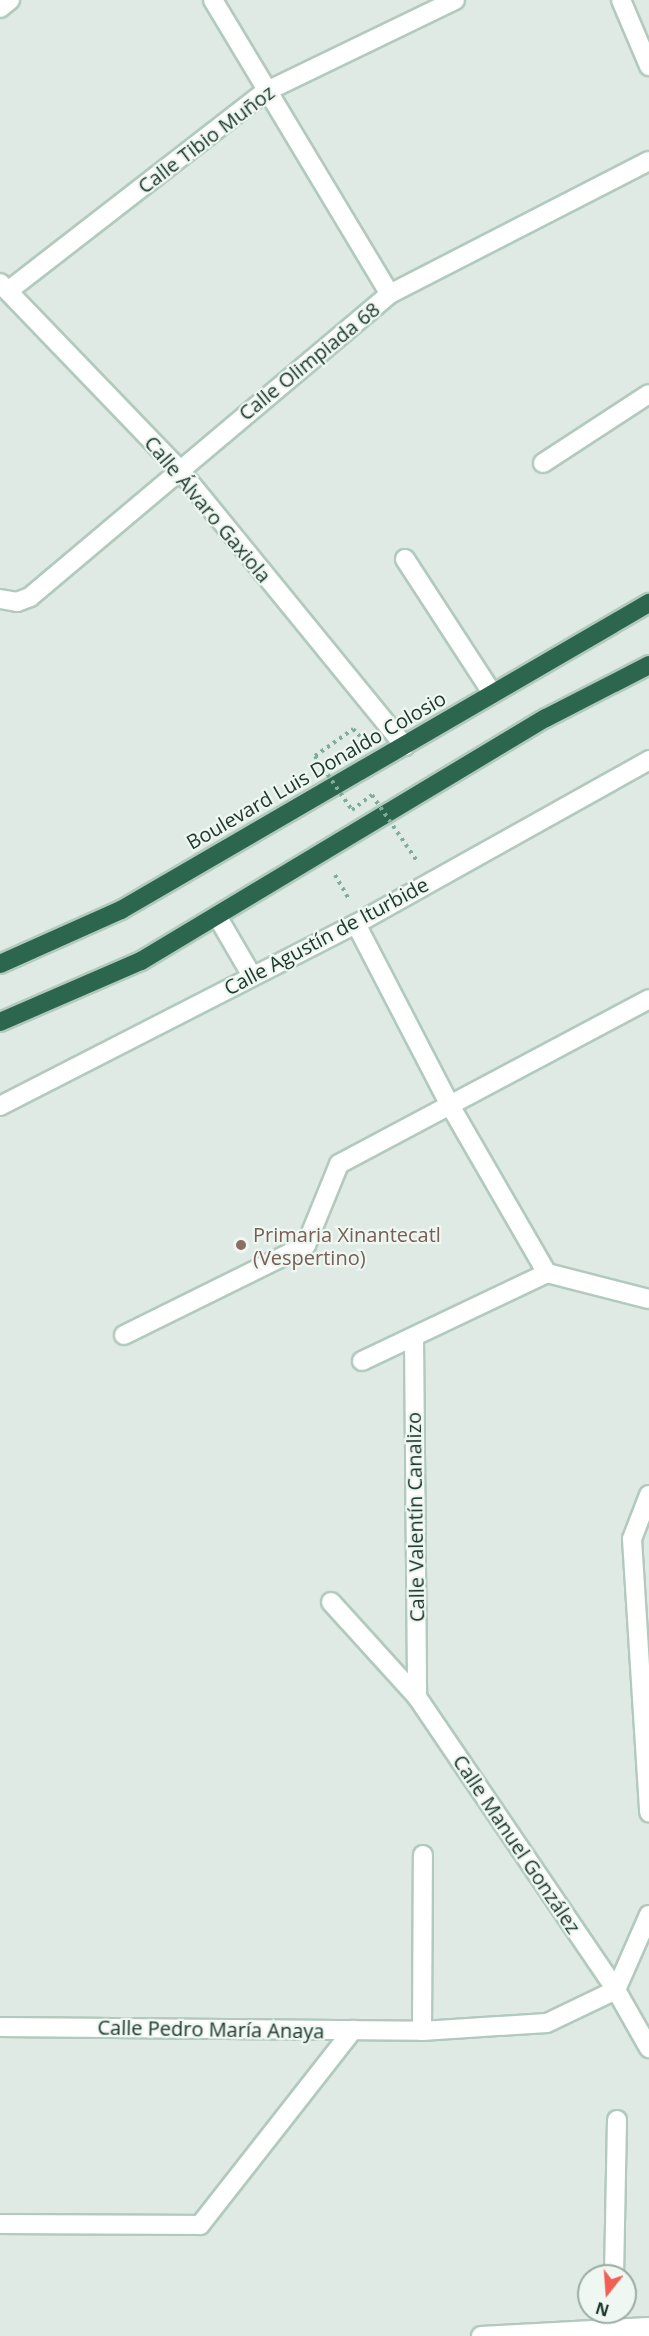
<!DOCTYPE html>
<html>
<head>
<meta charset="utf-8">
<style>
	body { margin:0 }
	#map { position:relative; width:649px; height:2336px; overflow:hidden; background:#deeae3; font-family:"Open Sans",sans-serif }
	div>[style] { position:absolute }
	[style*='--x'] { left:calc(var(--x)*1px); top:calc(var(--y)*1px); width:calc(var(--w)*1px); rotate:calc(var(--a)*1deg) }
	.path>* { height:4px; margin-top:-2px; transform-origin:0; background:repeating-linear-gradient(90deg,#7eae97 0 3px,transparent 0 7.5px) }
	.roads { filter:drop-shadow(2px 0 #b2cabd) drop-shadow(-2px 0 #b2cabd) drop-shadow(0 2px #b2cabd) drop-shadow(0 -2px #b2cabd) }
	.street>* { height:18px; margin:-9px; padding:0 9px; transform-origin:9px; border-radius:9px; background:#fff }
	.secondary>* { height:18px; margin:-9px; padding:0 9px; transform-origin:9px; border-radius:9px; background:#fff }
	.highway>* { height:18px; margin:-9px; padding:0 9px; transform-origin:9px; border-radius:9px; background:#2c664f }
	.path-bridge>* { height:4px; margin-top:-2px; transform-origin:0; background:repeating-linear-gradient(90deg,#7eae97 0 3px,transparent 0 7.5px) }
	.dots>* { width:16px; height:16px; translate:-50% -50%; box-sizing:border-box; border:3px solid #eef7f1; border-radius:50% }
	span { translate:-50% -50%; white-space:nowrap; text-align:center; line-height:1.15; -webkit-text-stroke:4.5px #eef7f1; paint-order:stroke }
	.street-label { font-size:20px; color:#20392e }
	.education-label { font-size:20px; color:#785e54 }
	.left { translate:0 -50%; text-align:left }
	.north { position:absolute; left:577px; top:2264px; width:60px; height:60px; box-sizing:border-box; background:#eef7f1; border:2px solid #9caba3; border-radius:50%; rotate:197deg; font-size:16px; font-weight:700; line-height:24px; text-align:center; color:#20392e }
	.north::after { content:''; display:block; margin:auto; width:21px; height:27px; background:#f25f54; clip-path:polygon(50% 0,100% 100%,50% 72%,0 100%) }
</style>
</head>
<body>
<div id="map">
	<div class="path">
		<i style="--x:315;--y:756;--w:47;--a:-35.4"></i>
		<i style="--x:353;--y:729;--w:10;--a:45"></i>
		<i style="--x:335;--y:875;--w:28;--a:60"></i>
	</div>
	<div class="roads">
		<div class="street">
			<i style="--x:213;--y:0;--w:343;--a:59"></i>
			<i style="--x:621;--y:0;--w:72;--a:67"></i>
			<i style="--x:0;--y:8;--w:13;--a:-39"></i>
			<i style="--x:0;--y:283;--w:257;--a:46.1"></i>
			<i style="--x:178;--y:468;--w:359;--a:50.8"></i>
			<i style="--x:8;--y:291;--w:325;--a:-37.8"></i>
			<i style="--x:265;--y:92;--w:211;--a:-25.8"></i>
			<i style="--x:543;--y:463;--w:126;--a:-33.1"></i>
			<i style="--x:405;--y:559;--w:160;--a:57"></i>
			<i style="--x:0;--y:599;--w:17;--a:10"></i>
			<i style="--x:17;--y:602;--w:14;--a:-21"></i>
			<i style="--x:30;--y:597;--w:471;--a:-40.1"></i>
			<i style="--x:390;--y:294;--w:291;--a:-27.2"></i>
			<i style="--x:217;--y:916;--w:69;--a:59.7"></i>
			<i style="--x:356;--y:924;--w:206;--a:62.6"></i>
			<i style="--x:451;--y:1107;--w:192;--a:60"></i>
			<i style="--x:0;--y:1106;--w:400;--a:-27.1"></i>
			<i style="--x:356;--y:924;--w:336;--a:-29.2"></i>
			<i style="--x:547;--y:1273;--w:105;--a:14.3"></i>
			<i style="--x:124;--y:1335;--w:203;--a:-26.3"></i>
			<i style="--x:306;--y:1245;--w:87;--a:-67.8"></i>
			<i style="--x:339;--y:1164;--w:351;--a:-28"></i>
			<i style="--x:414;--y:1337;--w:360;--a:89.5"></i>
			<i style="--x:362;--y:1361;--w:205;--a:-25.4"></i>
			<i style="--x:649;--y:1495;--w:47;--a:111.1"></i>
			<i style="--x:632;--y:1539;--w:274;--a:86.4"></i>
			<i style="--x:331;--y:1602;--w:128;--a:47.8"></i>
			<i style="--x:417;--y:1697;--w:354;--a:55.8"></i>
			<i style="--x:616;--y:1990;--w:67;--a:60.4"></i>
			<i style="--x:0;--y:2027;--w:422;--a:0.5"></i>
			<i style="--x:422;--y:2031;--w:125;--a:-3.7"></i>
			<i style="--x:547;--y:2023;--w:76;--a:-25.6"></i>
			<i style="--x:616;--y:1990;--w:82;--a:-66.3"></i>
			<i style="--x:422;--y:2031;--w:176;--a:-89.7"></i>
			<i style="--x:0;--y:2224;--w:200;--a:0.3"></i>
			<i style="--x:200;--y:2225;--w:248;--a:-51.9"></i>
			<i style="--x:614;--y:2276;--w:156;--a:-88.9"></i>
			<i style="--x:613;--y:2328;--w:16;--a:-90"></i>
		</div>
		<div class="secondary">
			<i style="--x:481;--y:2336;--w:168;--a:-3.1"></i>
		</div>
		<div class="highway">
			<i style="--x:0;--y:964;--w:133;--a:-24.1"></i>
			<i style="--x:121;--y:910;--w:611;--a:-30.18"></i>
			<i style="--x:0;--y:1022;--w:154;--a:-23.4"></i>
			<i style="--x:141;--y:961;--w:472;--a:-31"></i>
			<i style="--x:546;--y:718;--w:116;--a:-27.2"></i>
		</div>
	</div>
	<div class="path-bridge">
		<i style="--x:315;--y:756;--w:65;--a:55.6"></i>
		<i style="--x:352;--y:810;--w:25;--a:-37"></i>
		<i style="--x:372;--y:795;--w:80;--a:55.7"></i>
	</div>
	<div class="dots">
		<i style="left:241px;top:1245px;background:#8d6e63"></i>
	</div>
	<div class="street-label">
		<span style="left:206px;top:139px;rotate:-37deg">Calle Tibio Muñoz</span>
		<span style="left:309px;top:361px;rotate:-39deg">Calle Olimpiada 68</span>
		<span style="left:208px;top:509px;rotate:50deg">Calle Álvaro Gaxiola</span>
		<span style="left:316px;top:770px;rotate:-30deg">Boulevard Luis Donaldo Colosio</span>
		<span style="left:326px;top:936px;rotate:-28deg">Calle Agustín de Iturbide</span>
		<span style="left:415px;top:1517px;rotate:-91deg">Calle Valentín Canalizo</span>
		<span style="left:517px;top:1844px;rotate:56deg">Calle Manuel González</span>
		<span style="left:211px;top:2029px;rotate:1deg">Calle Pedro María Anaya</span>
	</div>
	<div class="education-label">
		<span class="left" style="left:253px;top:1246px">Primaria Xinantecatl<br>(Vespertino)</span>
	</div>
	<div class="north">N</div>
</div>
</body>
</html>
